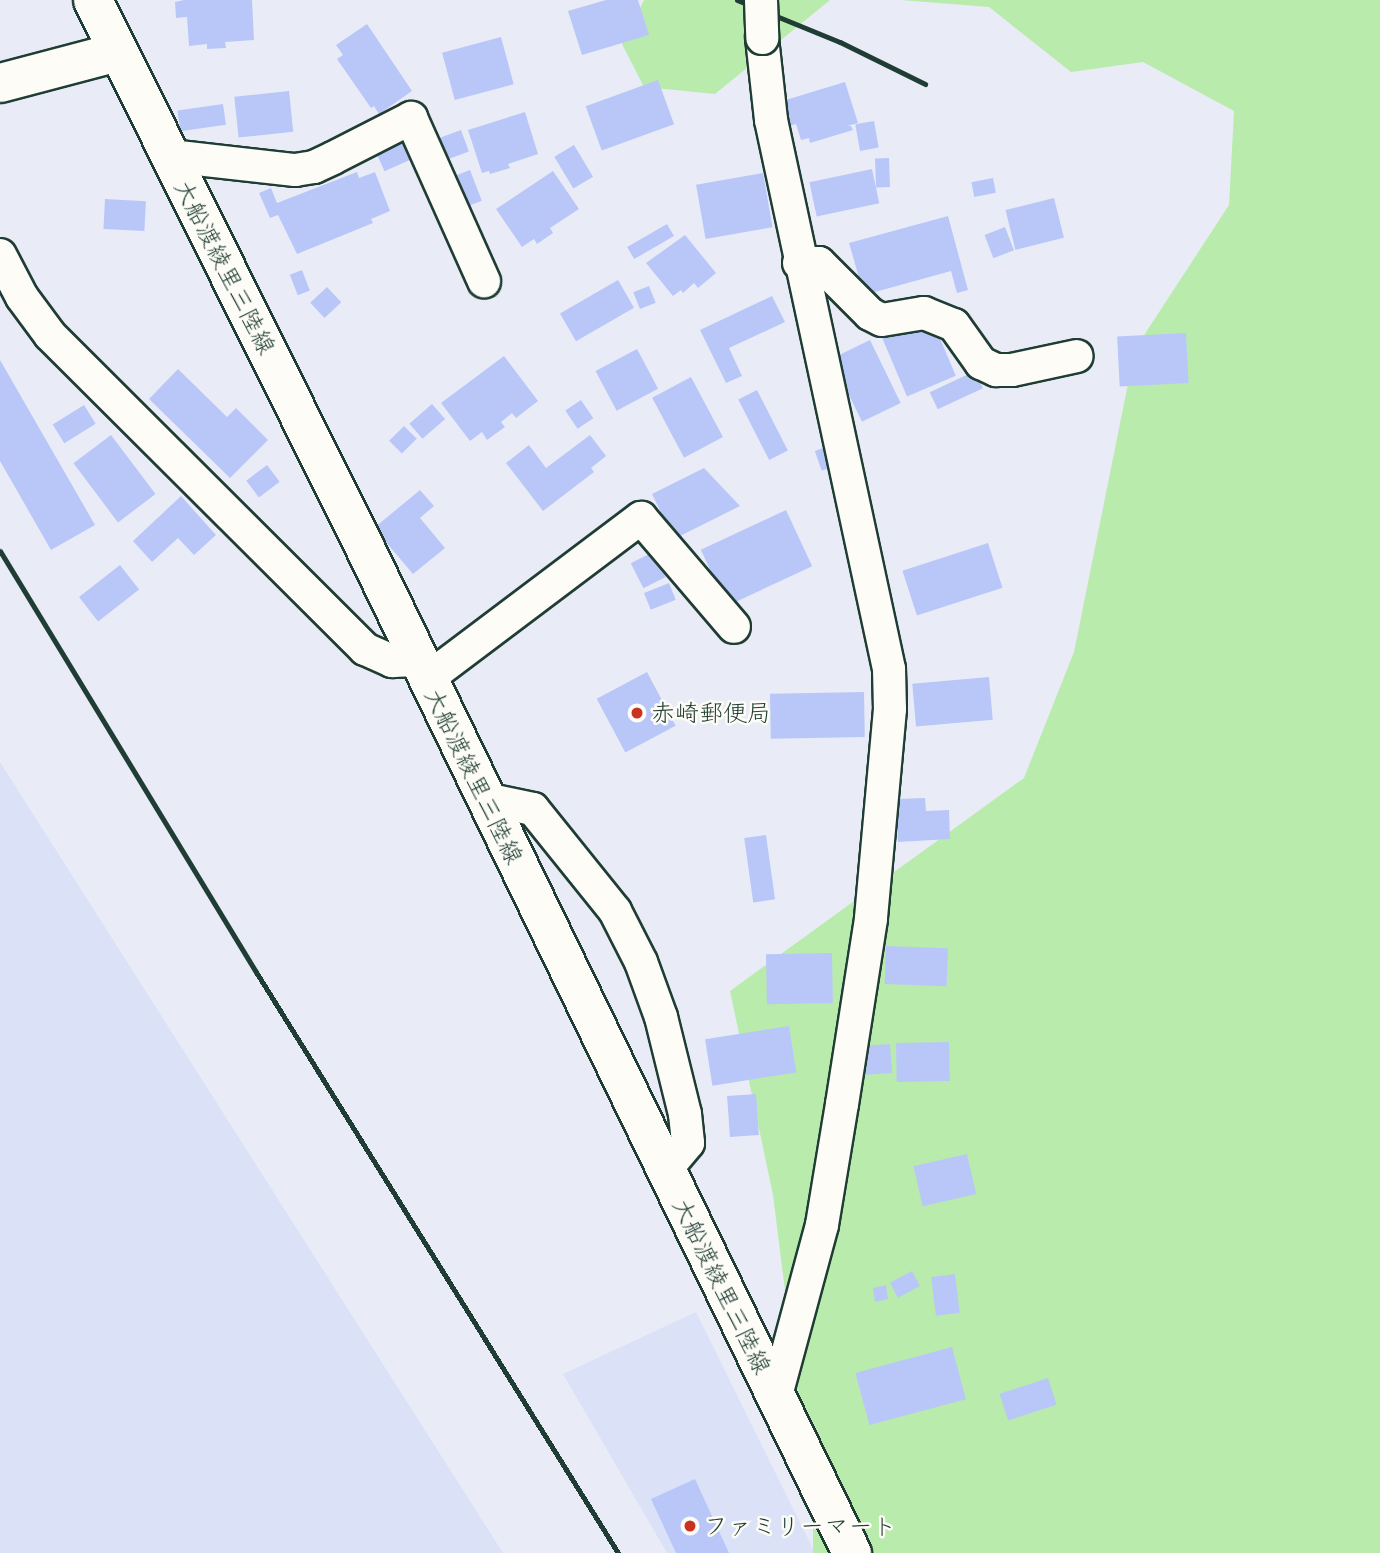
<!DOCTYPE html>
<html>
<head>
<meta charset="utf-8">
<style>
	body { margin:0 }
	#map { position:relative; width:1380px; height:1553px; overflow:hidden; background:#e9ecf7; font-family:Delius,"Klee One",sans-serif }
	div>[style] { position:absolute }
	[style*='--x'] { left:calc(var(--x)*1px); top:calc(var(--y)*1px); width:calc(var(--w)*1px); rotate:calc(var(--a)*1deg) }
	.built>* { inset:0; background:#dbe1f7 }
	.green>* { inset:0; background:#b9ebac }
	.building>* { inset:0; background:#b9c7f8; transform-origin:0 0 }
	.roads { filter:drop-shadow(2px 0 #1f3d34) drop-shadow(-2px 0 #1f3d34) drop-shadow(0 2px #1f3d34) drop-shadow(0 -2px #1f3d34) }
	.street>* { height:32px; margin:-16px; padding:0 16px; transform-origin:16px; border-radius:16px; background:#fdfcf7 }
	.secondary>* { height:38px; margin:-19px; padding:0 19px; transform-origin:19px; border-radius:19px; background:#fdfcf7 }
	.primary>* { height:38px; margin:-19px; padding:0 19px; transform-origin:19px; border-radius:19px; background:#fdfcf7 }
	.rail>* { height:5px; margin:-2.5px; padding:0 2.5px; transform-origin:2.5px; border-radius:2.5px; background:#1f3d34 }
	.bridges { filter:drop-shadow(2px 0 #1f3d34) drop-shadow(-2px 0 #1f3d34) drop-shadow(0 2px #1f3d34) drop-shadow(0 -2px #1f3d34) }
	.street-bridge>* { height:32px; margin:-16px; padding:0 16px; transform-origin:16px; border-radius:16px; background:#fdfcf7 }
	.dots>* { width:19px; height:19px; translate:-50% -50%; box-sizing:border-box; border:4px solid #fdfcf7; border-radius:50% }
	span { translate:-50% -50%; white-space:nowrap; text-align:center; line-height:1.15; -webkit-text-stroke:5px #fdfcf7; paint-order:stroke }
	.street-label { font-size:24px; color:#1f3d34 }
	.poi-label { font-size:24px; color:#1f3d34 }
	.left { translate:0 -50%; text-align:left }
</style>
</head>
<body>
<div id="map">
	<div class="built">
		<i style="clip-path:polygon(0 762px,503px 1553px,0 1553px)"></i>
		<i style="clip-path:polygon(696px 1312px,815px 1553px,667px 1553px,563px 1374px)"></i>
	</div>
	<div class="green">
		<i style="clip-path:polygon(644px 0,830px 0,715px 94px,644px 87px,622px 44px)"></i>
		<i style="clip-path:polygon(901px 0,1380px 0,1380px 1553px,813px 1553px,813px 1513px,773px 1195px,730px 991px,1024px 778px,1074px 652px,1135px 349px,1229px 205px,1234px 111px,1143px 62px,1071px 72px,989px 7px)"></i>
	</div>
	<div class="building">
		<i style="clip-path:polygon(184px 0,252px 0,254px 40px,225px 42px,226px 48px,207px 49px,207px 44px,189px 46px,187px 17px,176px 18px,175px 2px)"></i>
		<i style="clip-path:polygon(606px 0,638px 0,649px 35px,582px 55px,568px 11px)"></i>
		<i style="clip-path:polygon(367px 24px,412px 91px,379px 114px,374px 106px,371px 108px,337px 59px,343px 55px,336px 45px)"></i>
		<i style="left:501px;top:37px;width:49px;height:61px;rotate:75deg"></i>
		<i style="left:658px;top:80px;width:47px;height:77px;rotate:70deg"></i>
		<i style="clip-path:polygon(845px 82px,858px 123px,847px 126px,851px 126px,853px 130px,810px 143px,809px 138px,801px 140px,796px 124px,786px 127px,779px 102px)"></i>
		<i style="left:289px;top:91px;width:41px;height:55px;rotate:84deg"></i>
		<i style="left:223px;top:104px;width:21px;height:46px;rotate:82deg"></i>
		<i style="clip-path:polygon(525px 112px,538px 154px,508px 164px,510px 168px,490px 174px,489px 171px,482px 173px,468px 130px)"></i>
		<i style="left:874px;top:121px;width:27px;height:19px;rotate:80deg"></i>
		<i style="left:461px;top:130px;width:23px;height:34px;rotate:70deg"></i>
		<i style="left:403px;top:139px;width:22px;height:30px;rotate:66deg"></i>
		<i style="left:574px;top:145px;width:37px;height:23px;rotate:59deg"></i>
		<i style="left:889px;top:158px;width:29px;height:14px;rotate:88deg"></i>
		<i style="left:872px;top:169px;width:35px;height:64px;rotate:78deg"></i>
		<i style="left:470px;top:170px;width:33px;height:27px;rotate:69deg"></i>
		<i style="clip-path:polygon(553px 171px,579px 209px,550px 228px,553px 233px,537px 244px,534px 239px,522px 247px,496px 209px)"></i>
		<i style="clip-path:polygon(357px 172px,359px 178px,375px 172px,390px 211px,371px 219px,373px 223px,297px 254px,278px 215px,270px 218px,259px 193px,271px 188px,277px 203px)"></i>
		<i style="left:763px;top:173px;width:55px;height:68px;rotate:80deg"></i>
		<i style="left:993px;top:178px;width:15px;height:22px;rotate:79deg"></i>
		<i style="left:1054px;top:198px;width:41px;height:50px;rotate:76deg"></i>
		<i style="left:105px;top:199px;width:41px;height:30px;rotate:3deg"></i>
		<i style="clip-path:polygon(948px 216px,968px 290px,957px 293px,951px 271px,864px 295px,849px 243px)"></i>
		<i style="left:667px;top:224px;width:14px;height:46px;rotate:60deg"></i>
		<i style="left:1005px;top:227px;width:25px;height:22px;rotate:69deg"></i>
		<i style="clip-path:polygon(685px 235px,716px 273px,698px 288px,694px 283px,683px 293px,681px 290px,673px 296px,646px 263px)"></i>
		<i style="left:302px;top:270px;width:22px;height:13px;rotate:69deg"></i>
		<i style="left:618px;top:280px;width:32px;height:67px;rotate:60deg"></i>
		<i style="left:649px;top:286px;width:18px;height:17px;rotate:68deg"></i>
		<i style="left:327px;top:287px;width:21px;height:23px;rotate:47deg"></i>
		<i style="clip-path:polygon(772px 296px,785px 322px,729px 348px,742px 376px,726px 383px,700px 330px)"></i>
		<i style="left:930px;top:315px;width:66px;height:53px;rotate:67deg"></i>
		<i style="left:1186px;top:333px;width:50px;height:69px;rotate:87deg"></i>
		<i style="left:870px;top:340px;width:70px;height:43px;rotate:64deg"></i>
		<i style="left:637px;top:349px;width:45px;height:47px;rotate:62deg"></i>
		<i style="clip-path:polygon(504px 356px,538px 401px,516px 418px,512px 413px,501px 422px,505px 427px,487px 440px,482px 432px,470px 441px,441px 403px)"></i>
		<i style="clip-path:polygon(0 360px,95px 525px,51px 550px,0 461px)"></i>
		<i style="clip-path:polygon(178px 369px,227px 417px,236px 408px,268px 440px,230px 478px,149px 399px)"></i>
		<i style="left:975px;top:371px;width:19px;height:50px;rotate:65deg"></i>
		<i style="left:691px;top:377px;width:68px;height:44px;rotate:62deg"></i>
		<i style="left:757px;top:390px;width:68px;height:21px;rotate:63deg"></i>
		<i style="left:581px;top:400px;width:22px;height:19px;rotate:56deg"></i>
		<i style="left:432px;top:404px;width:20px;height:30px;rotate:49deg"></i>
		<i style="left:84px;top:405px;width:22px;height:37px;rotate:58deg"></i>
		<i style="left:404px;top:426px;width:18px;height:21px;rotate:45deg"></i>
		<i style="left:111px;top:435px;width:74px;height:47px;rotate:53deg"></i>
		<i style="clip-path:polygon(590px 435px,606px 456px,591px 468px,594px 472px,543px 511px,506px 463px,529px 445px,546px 468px)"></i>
		<i style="left:829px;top:446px;width:21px;height:15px;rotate:71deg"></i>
		<i style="left:267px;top:465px;width:21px;height:26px;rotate:53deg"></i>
		<i style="clip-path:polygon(704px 468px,740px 506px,674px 539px,652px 494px)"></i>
		<i style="clip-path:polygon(420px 490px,434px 506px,420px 518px,445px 548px,413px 574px,374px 528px)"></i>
		<i style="clip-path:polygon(181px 496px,216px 535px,194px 555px,178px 538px,152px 562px,133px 541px)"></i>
		<i style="left:786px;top:510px;width:62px;height:94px;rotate:65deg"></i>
		<i style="left:988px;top:543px;width:47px;height:90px;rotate:72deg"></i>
		<i style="left:653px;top:552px;width:28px;height:25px;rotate:63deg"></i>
		<i style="left:120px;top:565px;width:31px;height:52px;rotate:52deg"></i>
		<i style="left:669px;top:583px;width:18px;height:27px;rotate:68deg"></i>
		<i style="left:647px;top:672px;width:61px;height:57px;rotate:62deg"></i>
		<i style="left:989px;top:677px;width:43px;height:77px;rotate:85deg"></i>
		<i style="left:864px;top:692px;width:45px;height:94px;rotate:89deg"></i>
		<i style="clip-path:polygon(925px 798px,926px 811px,949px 810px,950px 839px,898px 842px,896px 799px)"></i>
		<i style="left:766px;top:835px;width:65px;height:22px;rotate:82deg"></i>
		<i style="left:886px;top:946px;width:62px;height:38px;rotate:2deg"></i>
		<i style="left:832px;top:953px;width:50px;height:66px;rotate:89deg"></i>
		<i style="left:789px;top:1026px;width:47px;height:85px;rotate:81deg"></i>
		<i style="left:949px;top:1042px;width:39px;height:53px;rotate:89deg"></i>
		<i style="left:890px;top:1044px;width:29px;height:33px;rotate:86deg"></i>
		<i style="left:756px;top:1094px;width:41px;height:29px;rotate:86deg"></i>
		<i style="left:967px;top:1154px;width:41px;height:55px;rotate:77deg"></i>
		<i style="left:912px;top:1271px;width:17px;height:25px;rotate:62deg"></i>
		<i style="left:955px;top:1274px;width:39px;height:24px;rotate:83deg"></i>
		<i style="clip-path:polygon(886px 1285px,888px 1299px,875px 1302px,873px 1288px)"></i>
		<i style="left:952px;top:1347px;width:54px;height:100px;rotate:75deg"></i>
		<i style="left:1048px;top:1378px;width:28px;height:51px;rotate:72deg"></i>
		<i style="clip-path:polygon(695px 1479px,729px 1553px,676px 1553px,651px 1499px)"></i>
	</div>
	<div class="roads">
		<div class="street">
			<i style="--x:762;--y:38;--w:82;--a:83.7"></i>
			<i style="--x:771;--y:120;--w:562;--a:77.87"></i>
			<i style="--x:889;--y:669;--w:40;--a:88.6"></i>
			<i style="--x:890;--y:709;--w:211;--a:95.2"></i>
			<i style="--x:871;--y:919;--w:187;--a:98.9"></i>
			<i style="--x:842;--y:1104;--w:123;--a:99.4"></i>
			<i style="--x:822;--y:1225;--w:177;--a:105.1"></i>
			<i style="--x:170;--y:156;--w:126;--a:6.4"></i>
			<i style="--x:295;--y:170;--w:19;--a:-9"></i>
			<i style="--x:314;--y:167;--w:21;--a:-25"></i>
			<i style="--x:333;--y:158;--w:88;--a:-27.1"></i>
			<i style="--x:411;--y:118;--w:179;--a:65.9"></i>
			<i style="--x:0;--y:255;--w:47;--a:62.4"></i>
			<i style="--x:22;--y:297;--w:47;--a:53.6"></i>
			<i style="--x:50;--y:335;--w:445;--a:44.9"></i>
			<i style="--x:365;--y:649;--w:30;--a:24"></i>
			<i style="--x:392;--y:661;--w:26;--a:-2"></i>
			<i style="--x:799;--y:263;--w:20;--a:0"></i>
			<i style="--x:819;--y:263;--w:72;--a:45"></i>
			<i style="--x:870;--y:314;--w:13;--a:27"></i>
			<i style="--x:882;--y:320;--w:43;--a:-9.5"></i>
			<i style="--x:924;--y:313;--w:32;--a:22"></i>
			<i style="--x:954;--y:325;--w:47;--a:54.6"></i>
			<i style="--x:981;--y:363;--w:17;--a:25"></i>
			<i style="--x:996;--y:370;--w:16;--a:0"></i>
			<i style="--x:1012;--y:370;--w:66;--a:-12.2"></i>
			<i style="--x:427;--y:679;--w:268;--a:-37"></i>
			<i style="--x:641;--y:518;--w:143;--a:49.5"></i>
			<i style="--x:485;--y:799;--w:49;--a:11.8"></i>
			<i style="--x:533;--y:809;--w:131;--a:51.2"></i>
			<i style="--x:615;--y:911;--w:57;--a:63"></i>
			<i style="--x:641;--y:962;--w:59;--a:70"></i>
			<i style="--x:661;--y:1017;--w:100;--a:76.1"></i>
			<i style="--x:685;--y:1114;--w:29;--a:84"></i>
			<i style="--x:688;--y:1143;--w:34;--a:130"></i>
		</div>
		<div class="secondary">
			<i style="--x:0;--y:83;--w:122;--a:-14.7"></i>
		</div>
		<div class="primary">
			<i style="--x:93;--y:0;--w:612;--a:63.6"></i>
			<i style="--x:365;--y:548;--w:1117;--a:64.15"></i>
		</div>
	</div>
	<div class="rail">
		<i style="--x:737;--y:0;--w:111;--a:22.2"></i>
		<i style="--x:840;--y:42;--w:95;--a:26.3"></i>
		<i style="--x:0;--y:551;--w:493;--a:58.7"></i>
		<i style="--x:256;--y:972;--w:685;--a:58.07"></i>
	</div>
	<div class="bridges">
		<div class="street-bridge">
			<i style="--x:761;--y:0;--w:38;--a:88"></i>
		</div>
	</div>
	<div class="dots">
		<i style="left:637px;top:713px;background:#c8321e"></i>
		<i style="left:690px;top:1526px;background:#c8321e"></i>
	</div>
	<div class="street-label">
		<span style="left:225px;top:267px;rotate:63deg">大船渡綾里三陸線</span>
		<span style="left:474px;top:776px;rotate:64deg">大船渡綾里三陸線</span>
		<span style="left:722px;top:1286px;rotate:64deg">大船渡綾里三陸線</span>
	</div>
	<div class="poi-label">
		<span class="left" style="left:651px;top:713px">赤崎郵便局</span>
		<span class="left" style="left:704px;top:1526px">ファミリーマート</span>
	</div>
</div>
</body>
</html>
